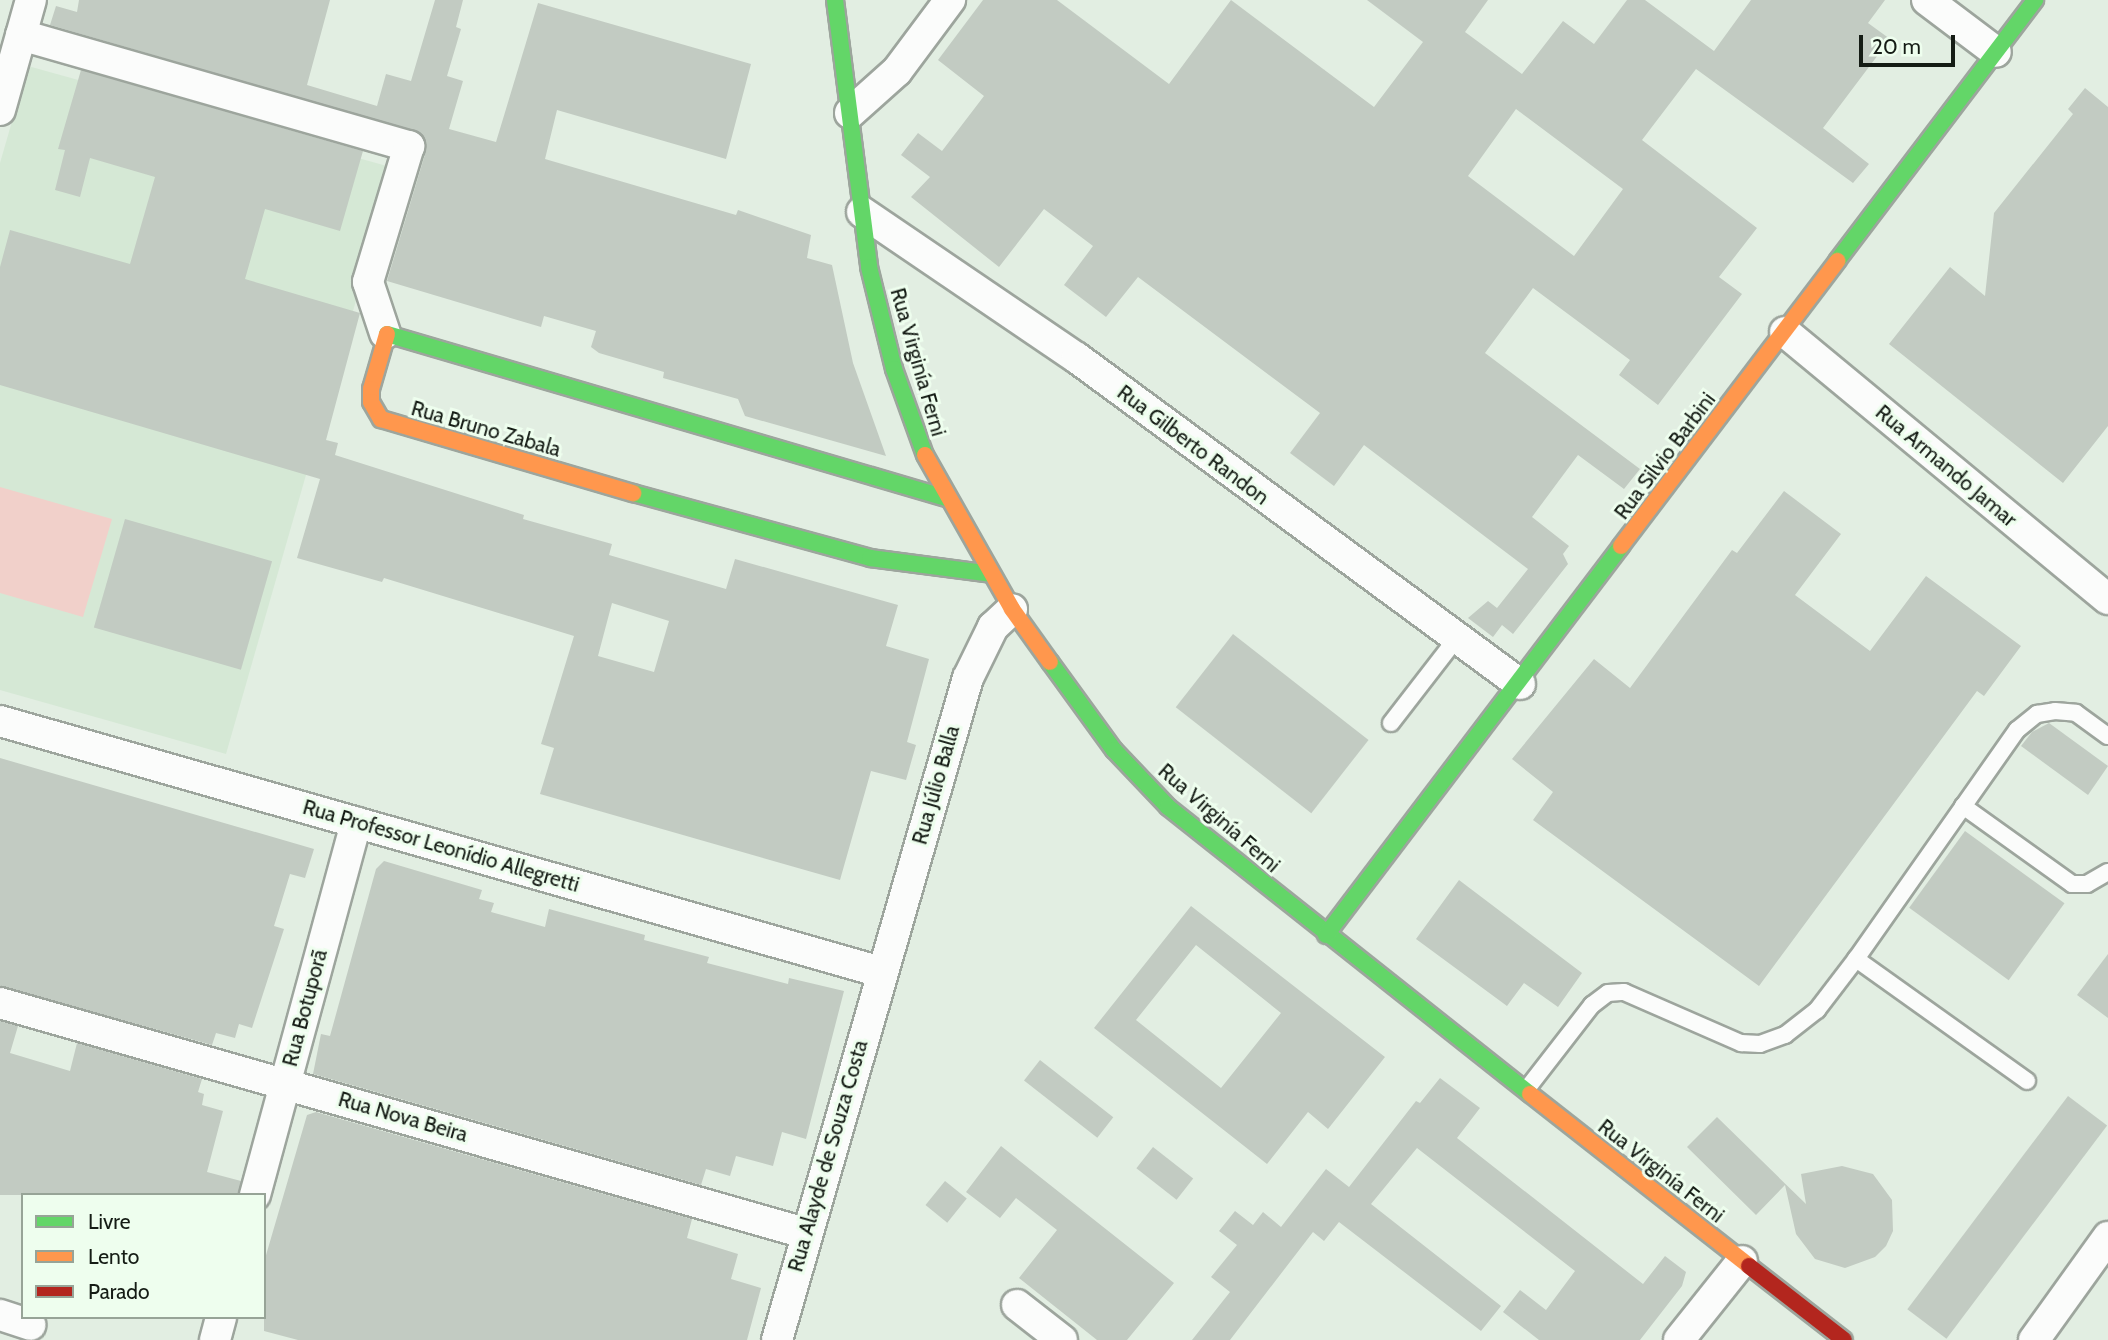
<!DOCTYPE html>
<html>
<head>
<meta charset="utf-8">
<style>
	body { margin:0 }
	#map { position:relative; width:2108px; height:1340px; overflow:hidden; background:#e2eee2; font-family:Cabin,sans-serif }
	div>[style] { position:absolute }
	[style*='--x'] { left:calc(var(--x)*1px); top:calc(var(--y)*1px); width:calc(var(--w)*1px); rotate:calc(var(--a)*1deg) }
	.built>* { inset:0; background:#d5e8d5 }
	.green>* { inset:0; background:#f1d0ca }
	.building>* { inset:0; background:#c2cbc2; transform-origin:0 0 }
	.roads { filter:drop-shadow(2px 0 #9da59d) drop-shadow(-2px 0 #9da59d) drop-shadow(0 2px #9da59d) drop-shadow(0 -2px #9da59d) }
	.lane>* { height:16px; margin:-8px; padding:0 8px; transform-origin:8px; border-radius:8px; background:#fbfcfb }
	.street>* { height:30px; margin:-15px; padding:0 15px; transform-origin:15px; border-radius:15px; background:#fbfcfb }
	.fast>* { height:16px; margin:-8px; padding:0 8px; transform-origin:8px; border-radius:8px; background:#63d668 }
	.slow>* { height:16px; margin:-8px; padding:0 8px; transform-origin:8px; border-radius:8px; background:#ff974d }
	.jam>* { height:16px; margin:-8px; padding:0 8px; transform-origin:8px; border-radius:8px; background:#b3261e }
	span { translate:-50% -50%; white-space:nowrap; text-align:center; line-height:1.15; -webkit-text-stroke:6px #eefeee; paint-order:stroke }
	.street-label { font-size:21px; color:#151c15 }
	.legend { position:absolute; left:21px; top:1193px; width:245px; height:126px; box-sizing:border-box; background:#eefeee; border:2px solid #97a497; margin:0; padding:9px 12px; list-style:none; font-size:21px; color:#151c15 }
	.legend li { display:flex; align-items:center; gap:14px; height:35px }
	.legend b { width:35px; border:2px solid #97a497 }
	.scale { position:absolute; left:1859px; top:35px; width:96px; height:32px; box-sizing:border-box; border:4px solid #151c15; border-top:0; padding-left:9px; font-size:21px; line-height:24px; white-space:nowrap; color:#151c15; -webkit-text-stroke:5px #eefeee; paint-order:stroke }
</style>
</head>
<body>
<div id="map">
	<div class="built">
		<i style="clip-path:polygon(28px 66px,394px 168px,226px 754px,0 690px,0 163px)"></i>
	</div>
	<div class="green">
		<i style="clip-path:polygon(0 487px,112px 519px,83px 617px,0 593px)"></i>
	</div>
	<div class="building">
		<i style="clip-path:polygon(79px 0,330px 0,307px 85px,377px 106px,386px 74px,411px 81px,435px 0,463px 0,456px 27px,461px 29px,447px 76px,463px 81px,449px 129px,496px 142px,538px 3px,751px 64px,726px 159px,557px 110px,545px 159px,736px 215px,738px 210px,811px 235px,807px 258px,832px 265px,853px 363px,886px 456px,745px 416px,738px 399px,663px 378px,664px 372px,599px 353px,591px 347px,596px 331px,544px 316px,541px 327px,387px 281px,426px 151px,421px 133px,50px 25px,56px 6px,77px 12px)"></i>
		<i style="clip-path:polygon(evenodd,983px 0,1057px 0,1169px 84px,1231px 0,1374px 107px,1423px 42px,1367px 0,1488px 0,1465px 32px,1522px 74px,1563px 21px,1594px 44px,1627px 0,1645px 0,1714px 51px,1751px 0,1885px 0,1868px 23px,1890px 39px,1823px 128px,1869px 164px,1853px 183px,1696px 69px,1642px 140px,1757px 228px,1719px 277px,1742px 294px,1658px 405px,1619px 375px,1630px 360px,1533px 288px,1485px 353px,1640px 469px,1624px 489px,1578px 455px,1532px 517px,1569px 546px,1563px 554px,1568px 564px,1513px 634px,1502px 625px,1493px 637px,1468px 618px,1488px 601px,1497px 608px,1528px 569px,1364px 445px,1334px 486px,1290px 453px,1320px 413px,1138px 277px,1106px 317px,1064px 285px,1093px 246px,1044px 209px,999px 267px,911px 197px,930px 177px,901px 155px,918px 133px,942px 151px,984px 96px,938px 60px,983px 0,1516px 109px,1623px 189px,1574px 256px,1468px 176px,1516px 109px)"></i>
		<i style="clip-path:polygon(evenodd,81px 70px,363px 151px,340px 231px,265px 209px,245px 279px,360px 313px,326px 440px,338px 443px,335px 455px,524px 515px,523px 519px,612px 544px,609px 555px,726px 589px,735px 559px,898px 605px,886px 646px,929px 659px,907px 742px,916px 745px,906px 780px,871px 771px,840px 880px,540px 794px,554px 748px,541px 744px,574px 636px,384px 578px,382px 582px,297px 558px,320px 479px,0 385px,0 267px,10px 230px,130px 264px,155px 177px,90px 158px,80px 197px,55px 190px,65px 150px,58px 149px,81px 70px,612px 603px,669px 621px,654px 672px,598px 656px,612px 603px)"></i>
		<i style="clip-path:polygon(2085px 88px,2108px 107px,2108px 426px,2063px 483px,1889px 344px,1950px 267px,1985px 296px,1994px 213px,2073px 114px,2068px 109px)"></i>
		<i style="clip-path:polygon(1784px 491px,1841px 534px,1795px 595px,1870px 651px,1926px 576px,2021px 646px,1984px 696px,1977px 691px,1759px 986px,1533px 820px,1553px 792px,1512px 759px,1594px 659px,1630px 688px,1732px 550px,1737px 553px)"></i>
		<i style="left:125px;top:519px;width:153px;height:113px;rotate:16deg"></i>
		<i style="left:1233px;top:634px;width:172px;height:93px;rotate:38deg"></i>
		<i style="clip-path:polygon(2049px 723px,2108px 766px,2088px 795px,2021px 746px,2032px 732px)"></i>
		<i style="clip-path:polygon(0 758px,314px 849px,305px 878px,290px 874px,274px 926px,284px 929px,252px 1028px,239px 1024px,235px 1038px,216px 1033px,212px 1045px,0 986px)"></i>
		<i style="left:1965px;top:831px;width:123px;height:95px;rotate:36deg"></i>
		<i style="clip-path:polygon(384px 861px,482px 890px,479px 899px,494px 903px,491px 912px,545px 927px,549px 909px,645px 935px,644px 940px,709px 957px,707px 963px,788px 984px,789px 978px,844px 991px,806px 1139px,782px 1132px,773px 1166px,736px 1156px,730px 1176px,706px 1169px,701px 1185px,313px 1074px,321px 1034px,330px 1036px,376px 869px)"></i>
		<i style="clip-path:polygon(1459px 880px,1582px 973px,1558px 1007px,1524px 983px,1507px 1006px,1416px 939px)"></i>
		<i style="clip-path:polygon(evenodd,1191px 906px,1385px 1057px,1328px 1129px,1308px 1112px,1267px 1164px,1094px 1028px,1191px 906px,1196px 945px,1281px 1013px,1221px 1088px,1136px 1020px,1196px 945px)"></i>
		<i style="clip-path:polygon(2108px 954px,2108px 1018px,2077px 995px)"></i>
		<i style="clip-path:polygon(0 1021px,18px 1026px,10px 1053px,70px 1071px,77px 1043px,202px 1079px,198px 1092px,204px 1094px,202px 1105px,223px 1111px,207px 1172px,241px 1181px,238px 1195px,0 1195px)"></i>
		<i style="left:1040px;top:1060px;width:93px;height:26px;rotate:38deg"></i>
		<i style="clip-path:polygon(1440px 1078px,1480px 1108px,1457px 1138px,1643px 1284px,1665px 1256px,1686px 1272px,1682px 1286px,1640px 1340px,1539px 1340px,1503px 1312px,1520px 1290px,1546px 1310px,1575px 1271px,1417px 1148px,1371px 1204px,1501px 1306px,1481px 1331px,1339px 1222px,1324px 1241px,1313px 1232px,1230px 1340px,1192px 1340px,1230px 1292px,1211px 1277px,1237px 1245px,1219px 1231px,1235px 1211px,1253px 1225px,1263px 1212px,1281px 1227px,1326px 1169px,1349px 1187px,1416px 1101px,1420px 1103px)"></i>
		<i style="left:2068px;top:1096px;width:49px;height:267px;rotate:37deg"></i>
		<i style="clip-path:polygon(316px 1112px,692px 1219px,687px 1238px,738px 1254px,731px 1279px,761px 1288px,747px 1340px,298px 1340px,264px 1331px,264px 1262px,307px 1115px)"></i>
		<i style="clip-path:polygon(1717px 1117px,1806px 1204px,1801px 1174px,1842px 1166px,1873px 1174px,1892px 1200px,1893px 1231px,1886px 1246px,1875px 1257px,1845px 1268px,1815px 1259px,1796px 1234px,1785px 1185px,1756px 1215px,1687px 1147px)"></i>
		<i style="clip-path:polygon(1001px 1146px,1174px 1283px,1127px 1340px,1097px 1340px,1019px 1278px,1057px 1230px,1016px 1198px,1000px 1218px,966px 1192px)"></i>
		<i style="left:1153px;top:1147px;width:51px;height:27px;rotate:38deg"></i>
		<i style="left:945px;top:1181px;width:28px;height:31px;rotate:39deg"></i>
	</div>
	<div class="roads">
		<div class="lane">
			<i style="--x:1391;--y:723;--w:106;--a:-52.3"></i>
			<i style="--x:1963;--y:806;--w:134;--a:35.6"></i>
			<i style="--x:2072;--y:884;--w:15;--a:0"></i>
			<i style="--x:2087;--y:884;--w:24;--a:-30"></i>
			<i style="--x:1856;--y:959;--w:210;--a:35.5"></i>
			<i style="--x:1526;--y:1090;--w:108;--a:-52.2"></i>
			<i style="--x:1592;--y:1005;--w:20;--a:-37"></i>
			<i style="--x:1608;--y:993;--w:16;--a:-4"></i>
			<i style="--x:1624;--y:992;--w:128;--a:23.6"></i>
			<i style="--x:1741;--y:1043;--w:19;--a:3"></i>
			<i style="--x:1760;--y:1044;--w:27;--a:-20"></i>
			<i style="--x:1785;--y:1035;--w:41;--a:-38"></i>
			<i style="--x:1817;--y:1010;--w:64;--a:-52.6"></i>
			<i style="--x:1856;--y:959;--w:280;--a:-54.9"></i>
			<i style="--x:2017;--y:730;--w:26;--a:-39"></i>
			<i style="--x:2037;--y:714;--w:18;--a:-9"></i>
			<i style="--x:2055;--y:711;--w:21;--a:5"></i>
			<i style="--x:2076;--y:713;--w:39;--a:36"></i>
		</div>
		<div class="street">
			<i style="--x:1927;--y:0;--w:86;--a:37"></i>
			<i style="--x:21;--y:35;--w:404;--a:16"></i>
			<i style="--x:409;--y:146;--w:142;--a:106.8"></i>
			<i style="--x:368;--y:282;--w:54;--a:71.6"></i>
			<i style="--x:0;--y:110;--w:114;--a:-74.3"></i>
			<i style="--x:850;--y:113;--w:63;--a:-41.8"></i>
			<i style="--x:897;--y:71;--w:89;--a:-53.3"></i>
			<i style="--x:862;--y:212;--w:260;--a:34.2"></i>
			<i style="--x:1077;--y:358;--w:550;--a:36.35"></i>
			<i style="--x:1785;--y:332;--w:419;--a:39.6"></i>
			<i style="--x:0;--y:721;--w:916;--a:15.9"></i>
			<i style="--x:0;--y:1003;--w:837;--a:15.95"></i>
			<i style="--x:255;--y:1195;--w:386;--a:-74.8"></i>
			<i style="--x:1017;--y:1305;--w:57;--a:37.9"></i>
			<i style="--x:0;--y:1315;--w:32;--a:18"></i>
			<i style="--x:215;--y:1340;--w:24;--a:-75"></i>
			<i style="--x:777;--y:1340;--w:689;--a:-73.91"></i>
			<i style="--x:968;--y:678;--w:57;--a:-63.9"></i>
			<i style="--x:993;--y:627;--w:26;--a:-43"></i>
			<i style="--x:1679;--y:1340;--w:101;--a:-51.4"></i>
			<i style="--x:2034;--y:1340;--w:127;--a:-54.3"></i>
		</div>
		<div class="fast">
			<i style="--x:835;--y:0;--w:269;--a:82.7"></i>
			<i style="--x:869;--y:267;--w:105;--a:76.2"></i>
			<i style="--x:894;--y:369;--w:91;--a:70.2"></i>
			<i style="--x:1837;--y:261;--w:328;--a:-52.8"></i>
			<i style="--x:387;--y:334;--w:583;--a:16.35"></i>
			<i style="--x:633;--y:493;--w:246;--a:15.3"></i>
			<i style="--x:870;--y:558;--w:122;--a:7.5"></i>
			<i style="--x:1050;--y:662;--w:109;--a:54"></i>
			<i style="--x:1114;--y:750;--w:79;--a:46.5"></i>
			<i style="--x:1168;--y:807;--w:462;--a:38.4"></i>
			<i style="--x:1326;--y:935;--w:488;--a:-52.8"></i>
		</div>
		<div class="slow">
			<i style="--x:387;--y:334;--w:57;--a:106.2"></i>
			<i style="--x:371;--y:389;--w:13;--a:90"></i>
			<i style="--x:371;--y:402;--w:20;--a:60"></i>
			<i style="--x:381;--y:419;--w:263;--a:16.4"></i>
			<i style="--x:925;--y:455;--w:177;--a:60.5"></i>
			<i style="--x:1012;--y:609;--w:65;--a:54.4"></i>
			<i style="--x:1621;--y:546;--w:358;--a:-52.8"></i>
			<i style="--x:1530;--y:1094;--w:278;--a:38.1"></i>
		</div>
		<div class="jam">
			<i style="--x:1749;--y:1266;--w:120;--a:37.9"></i>
		</div>
	</div>
	<div class="street-label">
		<span style="left:918px;top:362px;rotate:74deg">Rua Virginía Ferni</span>
		<span style="left:486px;top:429px;rotate:16deg">Rua Bruno Zabala</span>
		<span style="left:1193px;top:445px;rotate:37deg">Rua Gilberto Randon</span>
		<span style="left:1665px;top:456px;rotate:-53deg">Rua Silvio Barbini</span>
		<span style="left:1946px;top:466px;rotate:40deg">Rua Armando Jamar</span>
		<span style="left:936px;top:785px;rotate:-74deg">Rua Júlio Balla</span>
		<span style="left:1219px;top:818px;rotate:41deg">Rua Virginía Ferni</span>
		<span style="left:441px;top:846px;rotate:16deg">Rua Professor Leonídio Allegretti</span>
		<span style="left:305px;top:1008px;rotate:-75deg">Rua Botuporã</span>
		<span style="left:403px;top:1117px;rotate:16deg">Rua Nova Beira</span>
		<span style="left:828px;top:1156px;rotate:-74deg">Rua Alayde de Souza Costa</span>
		<span style="left:1661px;top:1171px;rotate:38deg">Rua Virginía Ferni</span>
	</div>
	<ul class="legend">
	<li><b style="height:9px;background:#63d668"></b>Livre</li>
	<li><b style="height:9px;background:#ff974d"></b>Lento</li>
	<li><b style="height:9px;background:#b3261e"></b>Parado</li>
	</ul>
	<div class="scale">20 m</div>
</div>
</body>
</html>
